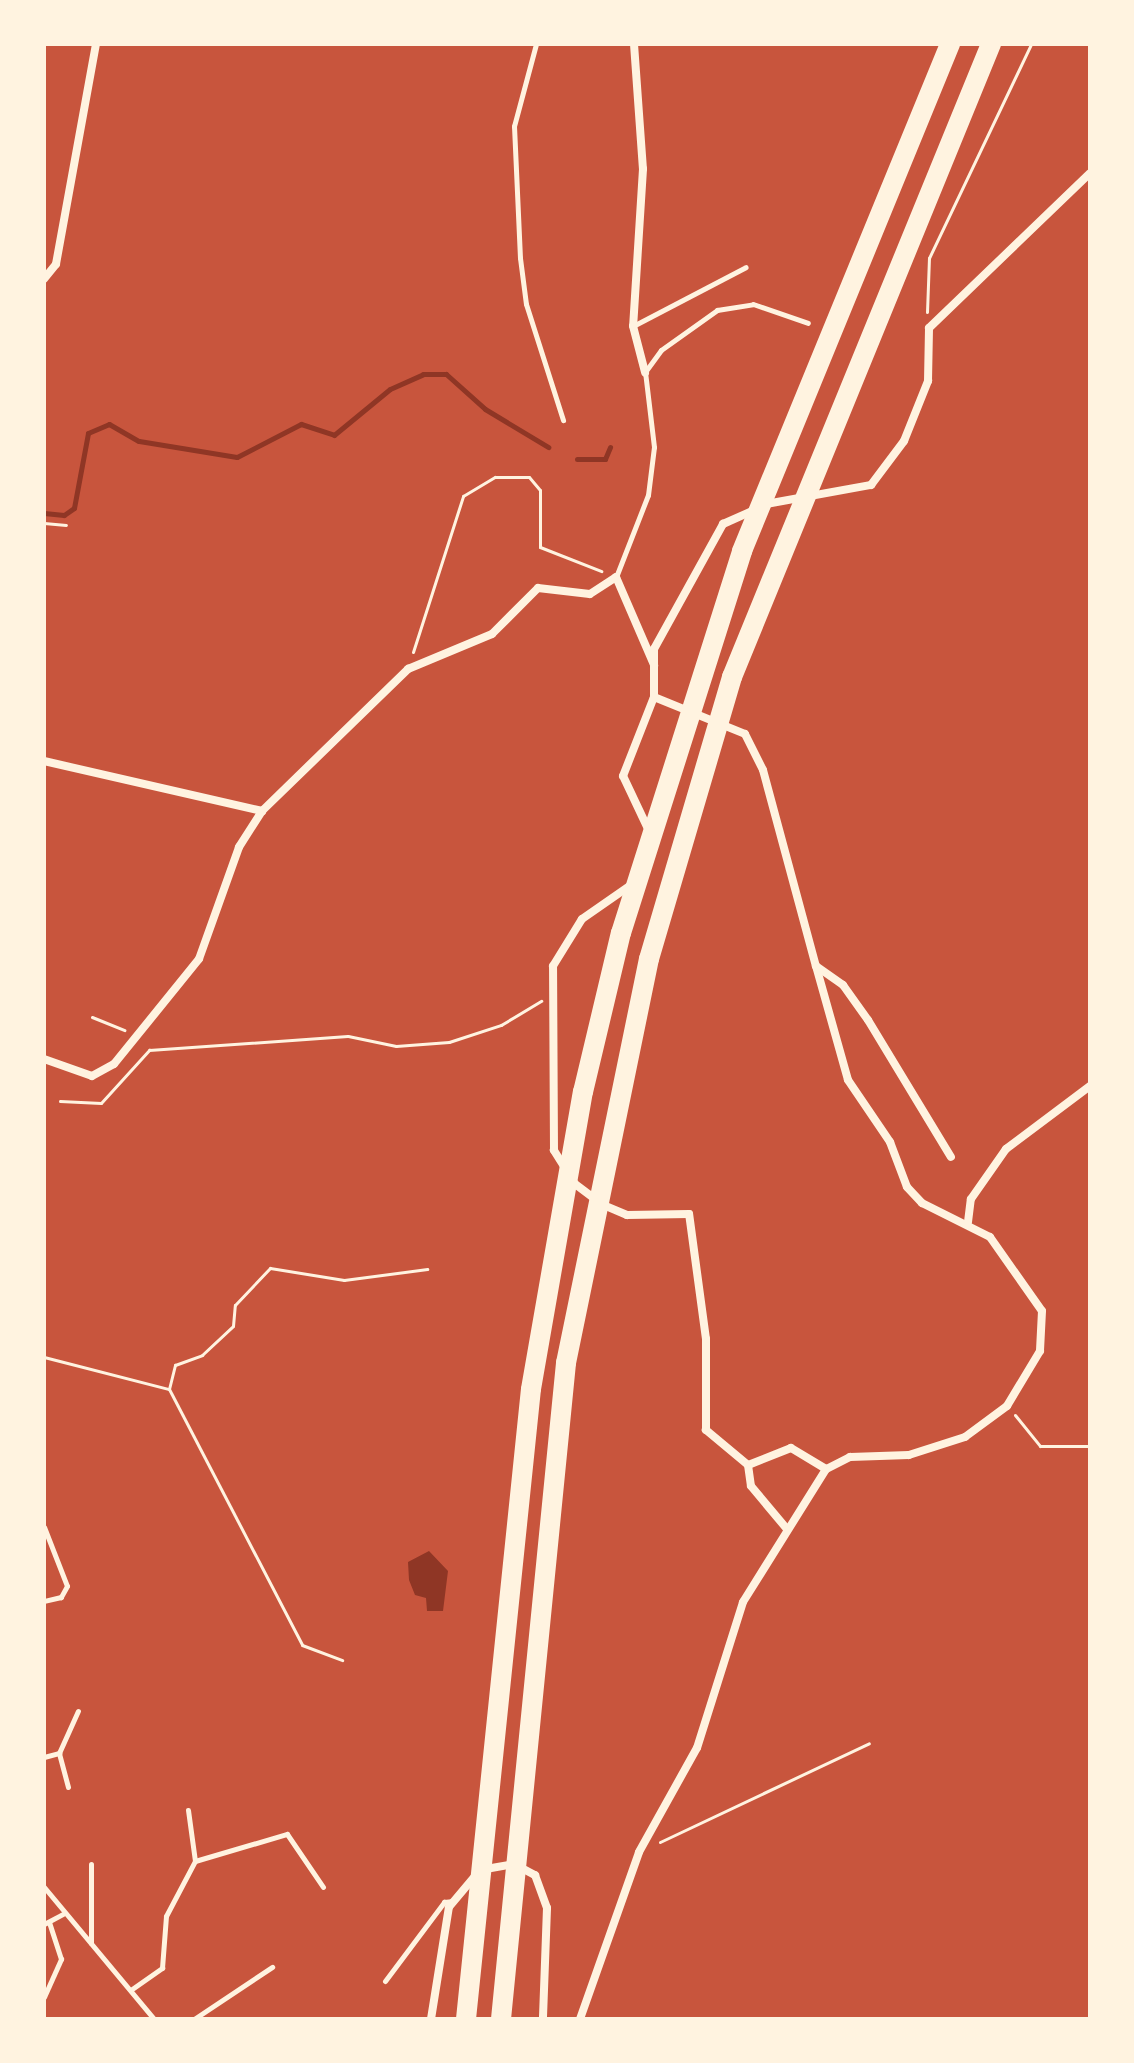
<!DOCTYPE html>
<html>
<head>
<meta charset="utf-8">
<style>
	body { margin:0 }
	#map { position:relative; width:1134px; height:2063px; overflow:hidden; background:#c8553d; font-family:"Noto Sans",sans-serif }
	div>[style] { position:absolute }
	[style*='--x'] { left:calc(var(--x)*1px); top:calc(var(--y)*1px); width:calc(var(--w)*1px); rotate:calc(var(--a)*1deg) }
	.water>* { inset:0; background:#8f3625 }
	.stream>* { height:5px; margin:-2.5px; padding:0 2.5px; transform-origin:2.5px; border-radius:2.5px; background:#8f3625 }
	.path>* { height:3px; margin:-1.5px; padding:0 1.5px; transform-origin:1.5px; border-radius:1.5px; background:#fff3e0 }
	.service>* { height:5px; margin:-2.5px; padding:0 2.5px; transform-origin:2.5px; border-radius:2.5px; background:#fff3e0 }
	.minor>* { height:8px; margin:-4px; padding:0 4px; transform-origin:4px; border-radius:4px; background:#fff3e0 }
	.motorway>* { height:20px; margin:-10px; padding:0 10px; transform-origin:10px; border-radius:10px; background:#fff3e0 }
	span { translate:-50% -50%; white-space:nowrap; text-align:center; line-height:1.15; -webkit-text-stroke:8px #fff3e0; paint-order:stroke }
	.frame { position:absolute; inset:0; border:46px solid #fff3e0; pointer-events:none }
</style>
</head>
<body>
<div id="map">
	<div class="water">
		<i style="clip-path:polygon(429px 1551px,448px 1571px,443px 1611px,427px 1611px,426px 1598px,415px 1595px,409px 1580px,408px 1562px)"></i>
	</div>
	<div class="stream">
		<i style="--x:577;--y:459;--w:28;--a:0"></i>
		<i style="--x:605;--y:459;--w:13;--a:-67"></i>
		<i style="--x:44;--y:513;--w:20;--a:6"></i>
		<i style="--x:64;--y:515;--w:12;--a:-35"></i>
		<i style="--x:74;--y:508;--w:76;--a:-79.4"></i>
		<i style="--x:88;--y:433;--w:23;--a:-23"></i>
		<i style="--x:109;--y:424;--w:34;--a:30"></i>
		<i style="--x:139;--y:441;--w:99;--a:9.3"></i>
		<i style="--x:237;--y:457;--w:72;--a:-27.3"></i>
		<i style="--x:301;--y:424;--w:35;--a:18"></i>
		<i style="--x:334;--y:435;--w:72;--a:-39.4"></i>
		<i style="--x:390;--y:389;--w:36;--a:-24"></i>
		<i style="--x:423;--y:374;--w:23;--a:0"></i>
		<i style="--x:446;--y:374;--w:52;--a:41.9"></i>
		<i style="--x:485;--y:409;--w:74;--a:31.1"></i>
	</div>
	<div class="path">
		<i style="--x:927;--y:312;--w:54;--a:-87.9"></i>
		<i style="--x:929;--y:258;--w:237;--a:-64.5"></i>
		<i style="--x:44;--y:523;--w:22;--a:5"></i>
		<i style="--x:413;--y:652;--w:164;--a:-72.2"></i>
		<i style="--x:463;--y:496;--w:37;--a:-31"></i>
		<i style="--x:495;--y:477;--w:34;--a:0"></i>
		<i style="--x:529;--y:477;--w:17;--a:50"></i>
		<i style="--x:540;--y:490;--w:57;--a:90"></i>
		<i style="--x:540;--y:547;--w:66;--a:21.5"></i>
		<i style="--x:92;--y:1017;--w:35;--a:22"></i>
		<i style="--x:60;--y:1101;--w:41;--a:2.8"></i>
		<i style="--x:101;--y:1103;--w:72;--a:-47.8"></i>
		<i style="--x:149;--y:1050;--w:199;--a:-4"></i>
		<i style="--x:348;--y:1036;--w:49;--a:11.8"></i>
		<i style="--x:396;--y:1046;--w:53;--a:-4.3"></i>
		<i style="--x:449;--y:1042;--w:55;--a:-18.1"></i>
		<i style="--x:501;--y:1025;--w:47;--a:-31"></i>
		<i style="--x:44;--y:1357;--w:129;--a:14.4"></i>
		<i style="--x:169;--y:1389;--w:288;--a:62.5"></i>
		<i style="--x:302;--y:1645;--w:43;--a:20.6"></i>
		<i style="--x:169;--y:1389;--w:25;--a:-76"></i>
		<i style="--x:175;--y:1365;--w:29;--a:-20"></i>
		<i style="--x:202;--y:1355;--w:42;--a:-43.1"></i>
		<i style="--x:233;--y:1326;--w:21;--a:-85"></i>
		<i style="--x:235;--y:1305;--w:51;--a:-46.6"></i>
		<i style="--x:270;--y:1268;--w:75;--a:9.2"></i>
		<i style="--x:344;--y:1280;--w:84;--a:-7.5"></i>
		<i style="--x:1015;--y:1415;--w:40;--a:51"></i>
		<i style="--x:1040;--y:1446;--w:50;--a:0"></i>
		<i style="--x:660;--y:1842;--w:231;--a:-25.3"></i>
	</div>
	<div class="service">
		<i style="--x:536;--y:44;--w:85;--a:105"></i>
		<i style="--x:514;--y:126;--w:132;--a:87.4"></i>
		<i style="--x:520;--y:258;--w:46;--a:82.6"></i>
		<i style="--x:526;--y:304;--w:122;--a:72.3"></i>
		<i style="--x:633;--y:326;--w:127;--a:-27.6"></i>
		<i style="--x:616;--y:577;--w:88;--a:-68.7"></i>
		<i style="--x:648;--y:495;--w:48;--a:-82.9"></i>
		<i style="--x:654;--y:447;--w:76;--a:-96.8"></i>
		<i style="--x:645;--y:372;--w:27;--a:-54"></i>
		<i style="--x:661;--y:350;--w:69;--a:-35.5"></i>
		<i style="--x:717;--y:310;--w:36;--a:-9"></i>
		<i style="--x:753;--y:304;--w:58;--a:19.1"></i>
		<i style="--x:44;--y:1527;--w:63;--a:68.7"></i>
		<i style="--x:67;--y:1586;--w:13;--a:119"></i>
		<i style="--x:61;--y:1597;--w:17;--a:167"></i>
		<i style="--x:44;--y:1757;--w:16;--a:-15"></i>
		<i style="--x:68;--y:1787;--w:35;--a:-105"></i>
		<i style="--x:59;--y:1753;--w:46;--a:-65.7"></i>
		<i style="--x:188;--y:1810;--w:51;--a:82.2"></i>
		<i style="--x:91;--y:1864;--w:79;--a:90"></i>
		<i style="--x:44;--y:1887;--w:172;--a:50.2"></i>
		<i style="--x:44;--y:1924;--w:21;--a:-28"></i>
		<i style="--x:385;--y:1981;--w:99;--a:-53.2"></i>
		<i style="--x:444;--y:1902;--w:9;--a:-6"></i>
		<i style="--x:132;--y:1989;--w:37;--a:-35"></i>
		<i style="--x:162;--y:1968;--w:52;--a:-85.6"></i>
		<i style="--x:166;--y:1916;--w:62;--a:-62.2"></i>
		<i style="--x:195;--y:1861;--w:96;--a:-16.4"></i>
		<i style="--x:287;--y:1834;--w:64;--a:55.8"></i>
		<i style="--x:44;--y:1997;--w:42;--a:-65.9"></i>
		<i style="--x:61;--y:1959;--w:38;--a:-108"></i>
		<i style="--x:194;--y:2019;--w:94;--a:-33.7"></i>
	</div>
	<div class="minor">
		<i style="--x:634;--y:44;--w:125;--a:85.9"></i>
		<i style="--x:643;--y:169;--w:157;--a:93.6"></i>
		<i style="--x:633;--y:326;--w:48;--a:75.4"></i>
		<i style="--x:44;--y:279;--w:19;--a:-51"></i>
		<i style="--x:56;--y:264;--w:224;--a:-79.7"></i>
		<i style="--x:766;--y:504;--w:107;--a:-10.3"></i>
		<i style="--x:871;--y:485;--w:55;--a:-53.1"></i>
		<i style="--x:904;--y:441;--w:65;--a:-68.2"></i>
		<i style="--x:928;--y:381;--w:53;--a:-88.9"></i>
		<i style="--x:929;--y:328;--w:223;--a:-43.9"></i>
		<i style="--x:654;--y:697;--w:98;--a:22.1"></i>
		<i style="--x:745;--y:734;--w:40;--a:63.4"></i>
		<i style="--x:763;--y:770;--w:203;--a:74.9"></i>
		<i style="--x:816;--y:966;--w:33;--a:35"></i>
		<i style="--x:843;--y:985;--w:43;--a:54.5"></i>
		<i style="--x:868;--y:1020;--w:160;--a:58.8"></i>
		<i style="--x:44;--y:761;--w:224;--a:12.9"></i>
		<i style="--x:650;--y:833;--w:63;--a:-115.3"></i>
		<i style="--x:623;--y:776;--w:85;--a:-68.6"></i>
		<i style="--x:654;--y:697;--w:48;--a:-90"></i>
		<i style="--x:654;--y:649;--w:143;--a:-61.1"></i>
		<i style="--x:723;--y:524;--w:34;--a:-24"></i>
		<i style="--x:816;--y:966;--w:118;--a:74.3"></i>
		<i style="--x:848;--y:1080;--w:75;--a:55.9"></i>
		<i style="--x:890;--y:1142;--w:48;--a:69.3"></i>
		<i style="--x:907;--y:1187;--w:22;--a:47"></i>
		<i style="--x:922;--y:1203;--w:76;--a:26.6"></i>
		<i style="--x:990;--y:1237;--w:90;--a:54.9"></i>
		<i style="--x:1042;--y:1311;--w:40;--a:92.9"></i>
		<i style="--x:1040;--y:1351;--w:64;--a:121"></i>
		<i style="--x:1007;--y:1406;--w:52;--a:143.6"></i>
		<i style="--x:965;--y:1437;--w:59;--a:162.2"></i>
		<i style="--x:909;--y:1455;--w:59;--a:178.1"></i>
		<i style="--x:850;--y:1457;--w:27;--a:153"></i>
		<i style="--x:44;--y:1059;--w:51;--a:19.5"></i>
		<i style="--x:92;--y:1076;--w:25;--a:-29"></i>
		<i style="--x:114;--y:1064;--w:135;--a:-51"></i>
		<i style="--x:199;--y:959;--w:119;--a:-70.3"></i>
		<i style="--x:239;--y:847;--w:43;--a:-57.4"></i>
		<i style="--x:262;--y:811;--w:204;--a:-44.2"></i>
		<i style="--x:408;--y:669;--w:91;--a:-22.6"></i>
		<i style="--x:492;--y:634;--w:65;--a:-45"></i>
		<i style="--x:538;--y:588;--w:52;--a:6.6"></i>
		<i style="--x:590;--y:594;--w:31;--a:-33"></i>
		<i style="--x:616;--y:577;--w:96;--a:66.6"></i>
		<i style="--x:968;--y:1222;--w:23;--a:-83"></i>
		<i style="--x:971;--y:1199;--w:61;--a:-55"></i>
		<i style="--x:1006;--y:1149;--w:105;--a:-36.9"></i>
		<i style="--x:748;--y:1465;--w:21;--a:82"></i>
		<i style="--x:751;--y:1486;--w:56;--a:50.1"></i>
		<i style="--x:431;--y:2019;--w:113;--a:-80.9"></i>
		<i style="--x:449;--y:1907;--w:48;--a:-50"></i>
		<i style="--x:480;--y:1870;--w:35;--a:-10"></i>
		<i style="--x:514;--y:1864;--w:24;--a:28"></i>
		<i style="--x:535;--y:1875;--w:35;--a:70"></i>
		<i style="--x:547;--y:1908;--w:111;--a:92.1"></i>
		<i style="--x:580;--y:2019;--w:177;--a:-70.5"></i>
		<i style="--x:639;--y:1852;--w:119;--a:-60.9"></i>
		<i style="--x:697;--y:1748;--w:153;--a:-72.5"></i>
		<i style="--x:743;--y:1602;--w:157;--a:-58"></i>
		<i style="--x:826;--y:1469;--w:41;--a:-149"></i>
		<i style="--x:791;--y:1448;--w:46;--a:158.4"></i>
		<i style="--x:748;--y:1465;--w:55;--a:-140.2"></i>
		<i style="--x:706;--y:1430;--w:91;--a:-90"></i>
		<i style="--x:706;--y:1339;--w:126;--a:-97.7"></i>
		<i style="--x:689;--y:1214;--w:62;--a:179.1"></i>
		<i style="--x:627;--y:1215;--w:26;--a:-157"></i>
		<i style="--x:603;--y:1205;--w:35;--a:-143"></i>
		<i style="--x:575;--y:1184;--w:40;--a:-122"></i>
		<i style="--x:554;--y:1150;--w:184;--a:-90.3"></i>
		<i style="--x:553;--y:966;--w:55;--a:-58.3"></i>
		<i style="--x:582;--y:919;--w:60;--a:-34.8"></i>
	</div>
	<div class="motorway">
		<i style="--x:466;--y:2019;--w:633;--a:-84.11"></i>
		<i style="--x:531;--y:1389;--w:302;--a:-80.1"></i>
		<i style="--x:583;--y:1092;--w:163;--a:-76.6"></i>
		<i style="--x:621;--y:933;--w:401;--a:-72.4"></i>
		<i style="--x:742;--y:551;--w:548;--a:-67.69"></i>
		<i style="--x:501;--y:2019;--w:659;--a:-84.34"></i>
		<i style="--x:566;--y:1363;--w:412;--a:-78.4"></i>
		<i style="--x:649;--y:959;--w:294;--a:-73.6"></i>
		<i style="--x:732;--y:677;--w:684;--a:-67.75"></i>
	</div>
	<div class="frame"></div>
</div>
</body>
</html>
